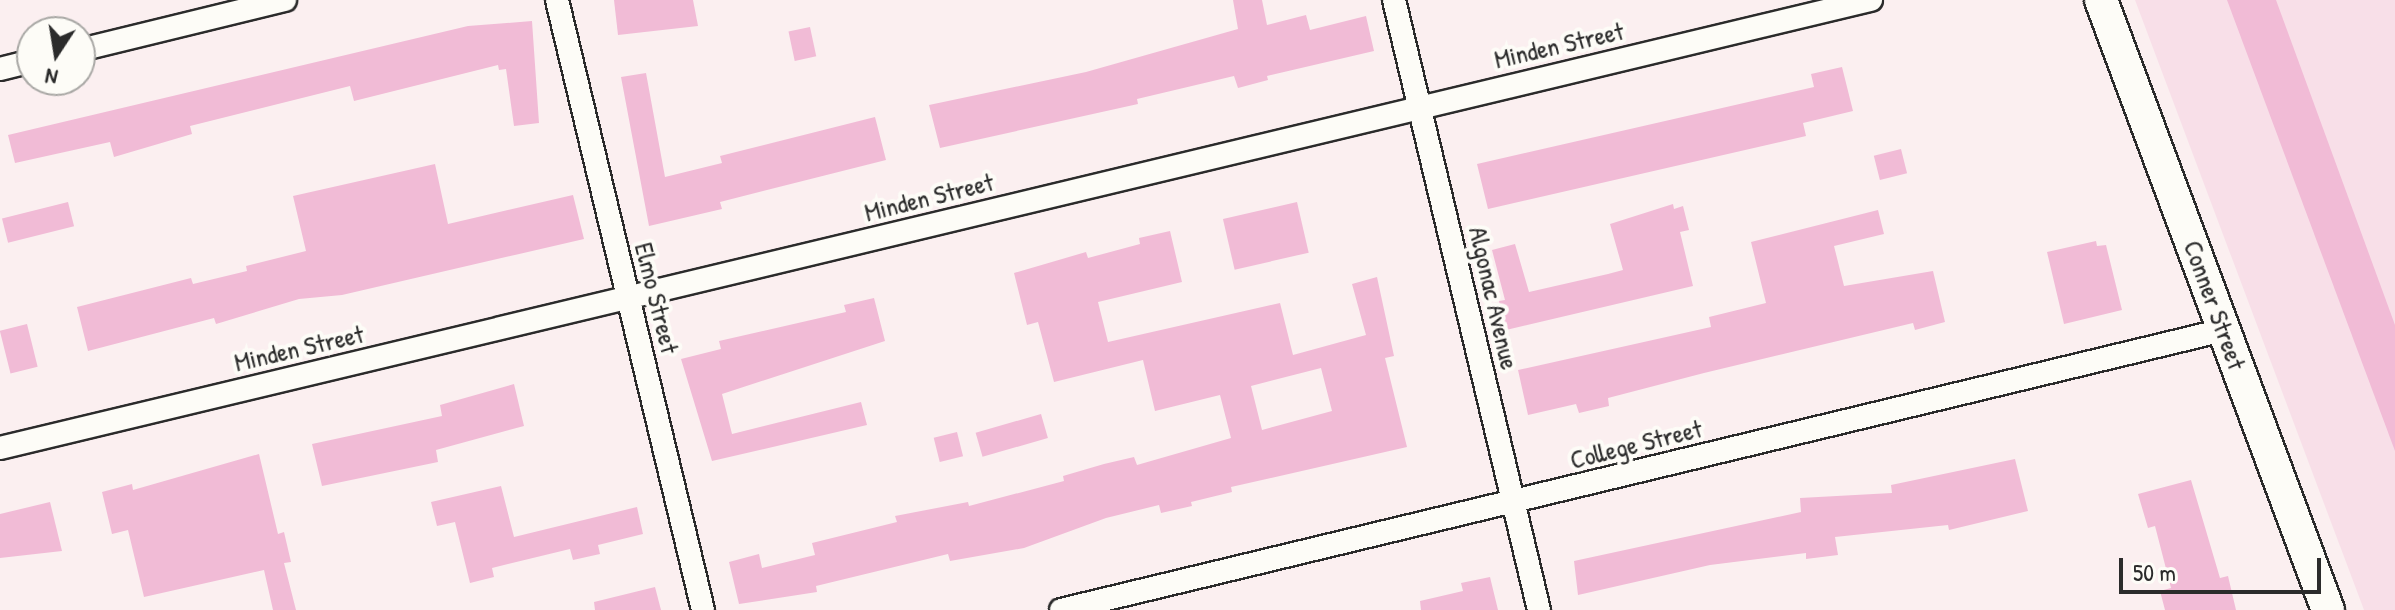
<!DOCTYPE html>
<html>
<head>
<meta charset="utf-8">
<style>
	body { margin:0 }
	#map { position:relative; width:2395px; height:610px; overflow:hidden; background:#fbeff0; font-family:"Patrick Hand",sans-serif }
	div>[style] { position:absolute }
	[style*='--x'] { left:calc(var(--x)*1px); top:calc(var(--y)*1px); width:calc(var(--w)*1px); rotate:calc(var(--a)*1deg) }
	.built>* { inset:0; background:#f8dfe8 }
	.building>* { inset:0; background:#f1bbd6; transform-origin:0 0 }
	.roads { filter:drop-shadow(2px 0 #2b2b2b) drop-shadow(-2px 0 #2b2b2b) drop-shadow(0 2px #2b2b2b) drop-shadow(0 -2px #2b2b2b) }
	.street>* { height:22px; margin:-11px; padding:0 11px; transform-origin:11px; border-radius:11px; background:#fdfcf7 }
	.secondary>* { height:32px; margin:-16px; padding:0 16px; transform-origin:16px; border-radius:16px; background:#fdfcf7 }
	span { translate:-50% -50%; white-space:nowrap; text-align:center; line-height:1.15; -webkit-text-stroke:8px #fdfcf7; paint-order:stroke }
	.street-label { font-size:26px; color:#2b2b2b }
	.north { position:absolute; left:16px; top:16px; width:80px; height:80px; box-sizing:border-box; background:#fdfcf7; border:2px solid #a9a8a5; border-radius:50%; rotate:192deg; font-size:22px; font-weight:700; line-height:32px; text-align:center; color:#2b2b2b }
	.north::after { content:''; display:block; margin:auto; width:28px; height:36px; background:#2b2b2b; clip-path:polygon(50% 0,100% 100%,50% 72%,0 100%) }
	.scale { position:absolute; left:2119px; top:558px; width:202px; height:36px; box-sizing:border-box; border:4px solid #2b2b2b; border-top:0; padding-left:10px; font-size:24px; line-height:28px; white-space:nowrap; color:#2b2b2b; -webkit-text-stroke:6px #fdfcf7; paint-order:stroke }
</style>
</head>
<body>
<div id="map">
	<div class="built">
		<i style="clip-path:polygon(2135px 0,2395px 0,2395px 610px,2364px 610px)"></i>
	</div>
	<div class="building">
		<i style="clip-path:polygon(614px 0,693px 0,698px 26px,618px 35px)"></i>
		<i style="clip-path:polygon(1233px 0,1262px 0,1267px 25px,1306px 15px,1310px 30px,1366px 16px,1374px 51px,1267px 76px,1268px 80px,1238px 88px,1234px 76px,1137px 99px,1138px 104px,940px 148px,929px 105px,1086px 72px,1238px 29px)"></i>
		<i style="clip-path:polygon(2227px 0,2276px 0,2395px 325px,2395px 451px)"></i>
		<i style="clip-path:polygon(532px 21px,539px 123px,514px 126px,506px 69px,499px 70px,498px 65px,354px 101px,350px 86px,190px 126px,192px 134px,114px 157px,110px 142px,15px 163px,8px 135px,468px 26px)"></i>
		<i style="left:810px;top:27px;width:30px;height:22px;rotate:78deg"></i>
		<i style="clip-path:polygon(1842px 67px,1853px 111px,1803px 123px,1806px 136px,1488px 209px,1477px 164px,1814px 87px,1811px 74px)"></i>
		<i style="clip-path:polygon(646px 73px,665px 177px,722px 163px,720px 156px,875px 117px,886px 160px,720px 202px,722px 209px,649px 226px,621px 77px)"></i>
		<i style="left:1901px;top:149px;width:25px;height:28px;rotate:76deg"></i>
		<i style="clip-path:polygon(435px 164px,448px 224px,573px 195px,584px 239px,342px 295px,299px 299px,216px 324px,214px 318px,88px 351px,77px 307px,191px 278px,193px 284px,247px 271px,246px 266px,306px 251px,293px 196px)"></i>
		<i style="left:68px;top:202px;width:25px;height:68px;rotate:76deg"></i>
		<i style="left:1297px;top:202px;width:52px;height:76px;rotate:77deg"></i>
		<i style="clip-path:polygon(1673px 204px,1674px 209px,1683px 206px,1689px 230px,1680px 232px,1693px 286px,1506px 330px,1499px 301px,1505px 300px,1492px 250px,1515px 244px,1529px 292px,1608px 274px,1623px 270px,1610px 224px)"></i>
		<i style="clip-path:polygon(1878px 210px,1884px 234px,1834px 246px,1844px 286px,1933px 271px,1945px 322px,1915px 330px,1913px 323px,1704px 373px,1608px 398px,1609px 406px,1579px 413px,1576px 404px,1528px 415px,1518px 370px,1711px 327px,1709px 317px,1766px 303px,1751px 242px)"></i>
		<i style="clip-path:polygon(evenodd,1170px 231px,1182px 282px,1098px 302px,1108px 342px,1280px 303px,1293px 355px,1366px 335px,1352px 284px,1377px 277px,1394px 356px,1385px 358px,1407px 447px,1231px 487px,1232px 492px,1191px 502px,1192px 506px,1161px 513px,1159px 505px,1106px 518px,1024px 548px,950px 561px,948px 554px,816px 586px,817px 592px,739px 604px,729px 562px,759px 554px,762px 568px,815px 555px,812px 543px,897px 522px,895px 516px,968px 502px,969px 506px,1064px 481px,1063px 476px,1104px 464px,1134px 457px,1137px 465px,1231px 438px,1220px 395px,1155px 411px,1143px 360px,1054px 382px,1038px 322px,1027px 325px,1014px 273px,1086px 252px,1088px 258px,1140px 244px,1139px 238px,1170px 231px,1321px 368px,1332px 411px,1262px 430px,1251px 386px,1321px 368px)"></i>
		<i style="clip-path:polygon(2096px 241px,2097px 246px,2106px 245px,2122px 310px,2064px 324px,2047px 252px)"></i>
		<i style="clip-path:polygon(874px 298px,885px 341px,722px 394px,732px 434px,861px 402px,867px 425px,712px 461px,681px 359px,721px 349px,719px 341px,846px 312px,844px 305px)"></i>
		<i style="left:27px;top:324px;width:44px;height:28px;rotate:76deg"></i>
		<i style="clip-path:polygon(514px 384px,524px 426px,436px 450px,438px 462px,322px 486px,312px 444px,442px 416px,440px 405px)"></i>
		<i style="left:1041px;top:414px;width:25px;height:68px;rotate:74deg"></i>
		<i style="left:957px;top:432px;width:25px;height:24px;rotate:76deg"></i>
		<i style="clip-path:polygon(259px 454px,278px 534px,284px 532px,291px 562px,284px 563px,296px 610px,273px 610px,264px 570px,144px 597px,128px 530px,112px 534px,102px 492px,132px 484px,133px 490px)"></i>
		<i style="clip-path:polygon(2015px 459px,2028px 511px,1949px 530px,1948px 525px,1835px 537px,1838px 555px,1806px 559px,1806px 553px,1710px 565px,1578px 595px,1574px 561px,1801px 512px,1800px 498px,1892px 493px,1891px 485px)"></i>
		<i style="clip-path:polygon(2191px 480px,2220px 578px,2228px 576px,2236px 610px,2165px 610px,2160px 591px,2171px 588px,2155px 526px,2148px 528px,2138px 494px)"></i>
		<i style="clip-path:polygon(501px 486px,514px 537px,637px 507px,643px 534px,598px 545px,600px 554px,573px 560px,570px 549px,492px 568px,494px 577px,470px 583px,455px 522px,437px 526px,431px 502px)"></i>
		<i style="clip-path:polygon(50px 502px,62px 551px,0 558px,0 514px)"></i>
		<i style="clip-path:polygon(1490px 577px,1498px 610px,1421px 610px,1420px 601px,1463px 591px,1461px 583px)"></i>
		<i style="clip-path:polygon(655px 587px,661px 610px,595px 610px,594px 602px)"></i>
	</div>
	<div class="roads">
		<div class="street">
			<i style="--x:557;--y:0;--w:627;--a:76.54"></i>
			<i style="--x:1394;--y:0;--w:627;--a:76.63"></i>
			<i style="--x:80;--y:50;--w:211;--a:-13.7"></i>
			<i style="--x:0;--y:69;--w:33;--a:-14"></i>
			<i style="--x:0;--y:448;--w:1924;--a:-13.47"></i>
			<i style="--x:1061;--y:610;--w:1196;--a:-13.54"></i>
		</div>
		<div class="secondary">
			<i style="--x:2101;--y:0;--w:651;--a:69.59"></i>
		</div>
	</div>
	<div class="street-label">
		<span style="left:1559px;top:45px;rotate:-13deg">Minden Street</span>
		<span style="left:929px;top:197px;rotate:-14deg">Minden Street</span>
		<span style="left:657px;top:298px;rotate:76deg">Elmo Street</span>
		<span style="left:1494px;top:298px;rotate:77deg">Algonac Avenue</span>
		<span style="left:2215px;top:305px;rotate:70deg">Conner Street</span>
		<span style="left:299px;top:348px;rotate:-13deg">Minden Street</span>
		<span style="left:1636px;top:444px;rotate:-14deg">College Street</span>
	</div>
	<div class="north">N</div>
	<div class="scale">50 m</div>
</div>
</body>
</html>
